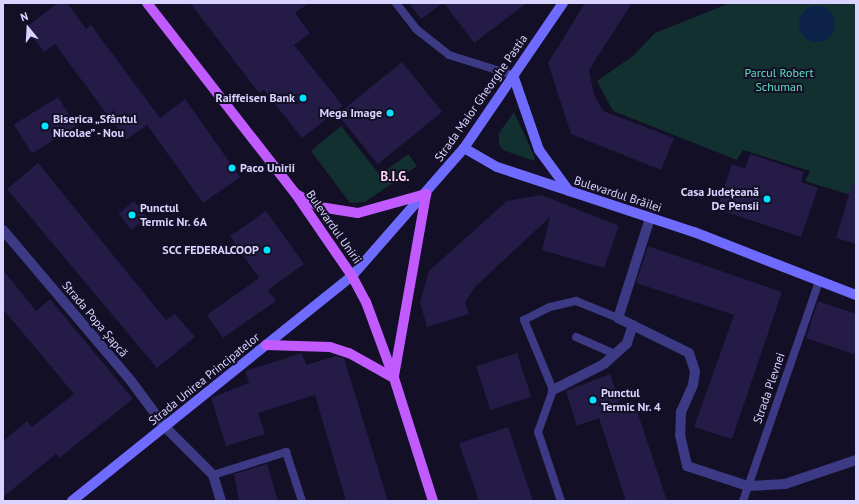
<!DOCTYPE html>
<html>
<head>
<meta charset="utf-8">
<style>
	body { margin:0 }
	#map { position:relative; width:859px; height:504px; overflow:hidden; background:#130f26; font-family:"PT Sans",sans-serif }
	div>[style] { position:absolute }
	[style*='--x'] { left:calc(var(--x)*1px); top:calc(var(--y)*1px); width:calc(var(--w)*1px); rotate:calc(var(--a)*1deg) }
	.green>* { inset:0; background:#12302f }
	.water>* { inset:0; background:#0c2248 }
	.round { border-radius:50% }
	.building>* { inset:0; background:#241b47; transform-origin:0 0 }
	.lane>* { height:8px; margin:-4px; padding:0 4px; transform-origin:4px; border-radius:4px; background:#3d3a85 }
	.street>* { height:10px; margin:-5px; padding:0 5px; transform-origin:5px; border-radius:5px; background:#3d3a85 }
	.secondary>* { height:10px; margin:-5px; padding:0 5px; transform-origin:5px; border-radius:5px; background:#6f6bff }
	.primary>* { height:10px; margin:-5px; padding:0 5px; transform-origin:5px; border-radius:5px; background:#c25bff }
	.dots>* { width:11px; height:11px; translate:-50% -50%; box-sizing:border-box; border:2px solid #130f26; border-radius:50% }
	span { translate:-50% -50%; white-space:nowrap; text-align:center; line-height:1.15; -webkit-text-stroke:4px #130f26; paint-order:stroke }
	.park-label { font-size:12px; color:#5fe0c0 }
	.poi-label { font-size:12px; color:#d9d4ff; font-weight:700 }
	.right { translate:-100% -50%; text-align:right }
	.left { translate:0 -50%; text-align:left }
	.street-label { font-size:12px; color:#d9d4ff }
	.neighbourhood-label { font-size:13px; color:#ffd6f0; font-weight:700 }
	.frame { position:absolute; inset:0; border:4px solid #d9d4ff; pointer-events:none }
	.north { position:absolute; left:8px; top:8px; width:40px; height:40px; -webkit-text-stroke:3px #130f26; paint-order:stroke; rotate:342deg; font-size:11px; font-weight:700; line-height:16px; text-align:center; color:#d9d4ff }
	.north::after { content:''; display:block; margin:auto; width:14px; height:18px; background:#d9d4ff; clip-path:polygon(50% 0,100% 100%,50% 72%,0 100%) }
</style>
</head>
<body>
<div id="map">
	<div class="green">
		<i style="clip-path:polygon(730px 3px,856px 3px,856px 207px,854px 196px,805px 181px,810px 171px,743px 150px,737px 160px,613px 111px,597px 81px,633px 56px,655px 33px)"></i>
		<i style="clip-path:polygon(514px 112px,535px 158px,534px 161px,503px 150px,499px 144px,499px 133px)"></i>
		<i style="clip-path:polygon(341px 126px,380px 175px,408px 154px,417px 166px,365px 202px,350px 203px,311px 151px)"></i>
	</div>
	<div class="water">
		<i class="round" style="left:799px;top:6px;width:36px;height:36px"></i>
	</div>
	<div class="building">
		<i style="clip-path:polygon(58px 3px,67px 3px,86px 29px,91px 25px,160px 118px,185px 99px,240px 177px,203px 203px,147px 125px,126px 140px,55px 44px,44px 52px,26px 27px)"></i>
		<i style="clip-path:polygon(190px 3px,309px 3px,295px 13px,310px 33px,294px 45px,343px 106px,302px 138px,264px 90px,259px 93px)"></i>
		<i style="clip-path:polygon(409px 3px,443px 3px,421px 19px)"></i>
		<i style="clip-path:polygon(444px 3px,527px 3px,474px 43px)"></i>
		<i style="clip-path:polygon(585px 3px,632px 3px,589px 70px,594px 95px,603px 111px,674px 138px,661px 170px,571px 134px,548px 63px)"></i>
		<i style="left:402px;top:62px;width:64px;height:83px;rotate:51deg"></i>
		<i style="left:58px;top:97px;width:34px;height:52px;rotate:58deg"></i>
		<i style="clip-path:polygon(750px 154px,804px 172px,801px 182px,818px 188px,801px 237px,717px 209px,732px 164px,745px 169px)"></i>
		<i style="clip-path:polygon(38px 163px,166px 320px,175px 314px,195px 337px,157px 368px,7px 189px)"></i>
		<i style="clip-path:polygon(852px 184px,856px 184px,856px 244px,836px 238px)"></i>
		<i style="clip-path:polygon(541px 195px,619px 226px,604px 268px,542px 250px,550px 217px,476px 286px,465px 302px,469px 314px,427px 327px,420px 302px,429px 271px,507px 201px)"></i>
		<i style="left:134px;top:201px;width:21px;height:20px;rotate:51deg"></i>
		<i style="clip-path:polygon(266px 211px,304px 264px,268px 290px,276px 301px,223px 338px,207px 315px,259px 278px,230px 236px)"></i>
		<i style="clip-path:polygon(648px 246px,782px 292px,732px 439px,694px 427px,734px 315px,636px 283px)"></i>
		<i style="clip-path:polygon(3px 270px,36px 311px,50px 299px,133px 399px,59px 458px,56px 454px,3px 497px,3px 441px,27px 421px,32px 427px,74px 394px,3px 309px)"></i>
		<i style="clip-path:polygon(818px 301px,856px 314px,856px 355px,806px 338px)"></i>
		<i style="clip-path:polygon(302px 353px,306px 365px,336px 356px,344px 358px,388px 501px,346px 501px,315px 395px,258px 413px,265px 434px,226px 446px,211px 398px,249px 383px,245px 371px)"></i>
		<i style="left:517px;top:353px;width:46px;height:43px;rotate:72deg"></i>
		<i style="clip-path:polygon(610px 374px,622px 412px,636px 408px,667px 501px,626px 501px,599px 418px,577px 426px,566px 391px)"></i>
		<i style="clip-path:polygon(508px 427px,533px 501px,479px 501px,459px 443px)"></i>
		<i style="clip-path:polygon(267px 464px,278px 501px,239px 501px,234px 474px)"></i>
	</div>
	<div class="lane">
		<i style="--x:396;--y:3;--w:33;--a:52"></i>
		<i style="--x:416;--y:29;--w:42;--a:38.2"></i>
		<i style="--x:449;--y:55;--w:67;--a:17.4"></i>
		<i style="--x:576;--y:337;--w:43;--a:23.6"></i>
		<i style="--x:213;--y:475;--w:77;--a:-17.5"></i>
		<i style="--x:286;--y:452;--w:52;--a:71.9"></i>
		<i style="--x:561;--y:501;--w:73;--a:-108.4"></i>
		<i style="--x:538;--y:432;--w:45;--a:-70.3"></i>
		<i style="--x:553;--y:390;--w:76;--a:-112.5"></i>
		<i style="--x:524;--y:320;--w:29;--a:-27"></i>
		<i style="--x:550;--y:307;--w:27;--a:-13"></i>
		<i style="--x:576;--y:301;--w:45;--a:22"></i>
		<i style="--x:743;--y:501;--w:232;--a:-70.9"></i>
	</div>
	<div class="street">
		<i style="--x:650;--y:218;--w:105;--a:107.7"></i>
		<i style="--x:618;--y:318;--w:79;--a:26.2"></i>
		<i style="--x:689;--y:353;--w:19;--a:72"></i>
		<i style="--x:695;--y:371;--w:14;--a:98"></i>
		<i style="--x:693;--y:385;--w:30;--a:114"></i>
		<i style="--x:681;--y:412;--w:23;--a:92"></i>
		<i style="--x:680;--y:435;--w:32;--a:77"></i>
		<i style="--x:687;--y:466;--w:64;--a:18.2"></i>
		<i style="--x:748;--y:486;--w:37;--a:-3"></i>
		<i style="--x:785;--y:484;--w:75;--a:-18.7"></i>
		<i style="--x:3;--y:230;--w:198;--a:49.7"></i>
		<i style="--x:131;--y:381;--w:57;--a:53.5"></i>
		<i style="--x:165;--y:427;--w:68;--a:45"></i>
		<i style="--x:213;--y:475;--w:27;--a:73"></i>
		<i style="--x:553;--y:390;--w:57;--a:-27"></i>
		<i style="--x:604;--y:364;--w:31;--a:-42"></i>
		<i style="--x:627;--y:343;--w:19;--a:-72"></i>
	</div>
	<div class="secondary">
		<i style="--x:513;--y:75;--w:79;--a:70.9"></i>
		<i style="--x:539;--y:150;--w:51;--a:53.8"></i>
		<i style="--x:464;--y:148;--w:38;--a:30"></i>
		<i style="--x:497;--y:167;--w:207;--a:18.3"></i>
		<i style="--x:694;--y:232;--w:174;--a:21.3"></i>
		<i style="--x:72;--y:501;--w:359;--a:-38.8"></i>
		<i style="--x:352;--y:276;--w:170;--a:-48.8"></i>
		<i style="--x:464;--y:148;--w:176;--a:-55.7"></i>
	</div>
	<div class="primary">
		<i style="--x:147;--y:3;--w:241;--a:52.1"></i>
		<i style="--x:295;--y:193;--w:101;--a:55.5"></i>
		<i style="--x:352;--y:276;--w:30;--a:62"></i>
		<i style="--x:366;--y:302;--w:81;--a:69.8"></i>
		<i style="--x:394;--y:378;--w:129;--a:72.4"></i>
		<i style="--x:298;--y:195;--w:25;--a:29"></i>
		<i style="--x:320;--y:207;--w:38;--a:9"></i>
		<i style="--x:358;--y:213;--w:71;--a:-15.6"></i>
		<i style="--x:266;--y:345;--w:64;--a:1.8"></i>
		<i style="--x:330;--y:347;--w:20;--a:18"></i>
		<i style="--x:349;--y:353;--w:51;--a:29.1"></i>
		<i style="--x:394;--y:376;--w:185;--a:-80"></i>
	</div>
	<div class="dots">
		<i style="left:303px;top:98px;background:#00e5ff"></i>
		<i style="left:390px;top:113px;background:#00e5ff"></i>
		<i style="left:45px;top:126px;background:#00e5ff"></i>
		<i style="left:232px;top:168px;background:#00e5ff"></i>
		<i style="left:767px;top:199px;background:#00e5ff"></i>
		<i style="left:132px;top:215px;background:#00e5ff"></i>
		<i style="left:267px;top:250px;background:#00e5ff"></i>
		<i style="left:593px;top:400px;background:#00e5ff"></i>
	</div>
	<div class="park-label">
		<span style="left:779px;top:80px">Parcul Robert<br>Schuman</span>
	</div>
	<div class="poi-label">
		<span class="right" style="left:295px;top:98px">Raiffeisen Bank</span>
		<span class="right" style="left:382px;top:113px">Mega Image</span>
		<span class="left" style="left:53px;top:126px">Biserica „Sfântul<br>Nicolae” - Nou</span>
		<span class="left" style="left:240px;top:168px">Paco Unirii</span>
		<span class="right" style="left:759px;top:199px">Casa Județeană<br>De Pensii</span>
		<span class="left" style="left:140px;top:215px">Punctul<br>Termic Nr. 6A</span>
		<span class="right" style="left:259px;top:250px">SCC FEDERALCOOP</span>
		<span class="left" style="left:601px;top:400px">Punctul<br>Termic Nr. 4</span>
	</div>
	<div class="street-label">
		<span style="left:481px;top:98px;rotate:-55deg">Strada Maior Gheorghe Pastia</span>
		<span style="left:618px;top:194px;rotate:18deg">Bulevardul Brăilei</span>
		<span style="left:334px;top:227px;rotate:55deg">Bulevardul Unirii</span>
		<span style="left:95px;top:319px;rotate:50deg">Strada Popa Șapcă</span>
		<span style="left:204px;top:379px;rotate:-39deg">Strada Unirea Principatelor</span>
		<span style="left:769px;top:388px;rotate:-71deg">Strada Plevnei</span>
	</div>
	<div class="neighbourhood-label">
		<span style="left:395px;top:177px">B.I.G.</span>
	</div>
	<div class="frame"></div>
	<div class="north">N</div>
</div>
</body>
</html>
